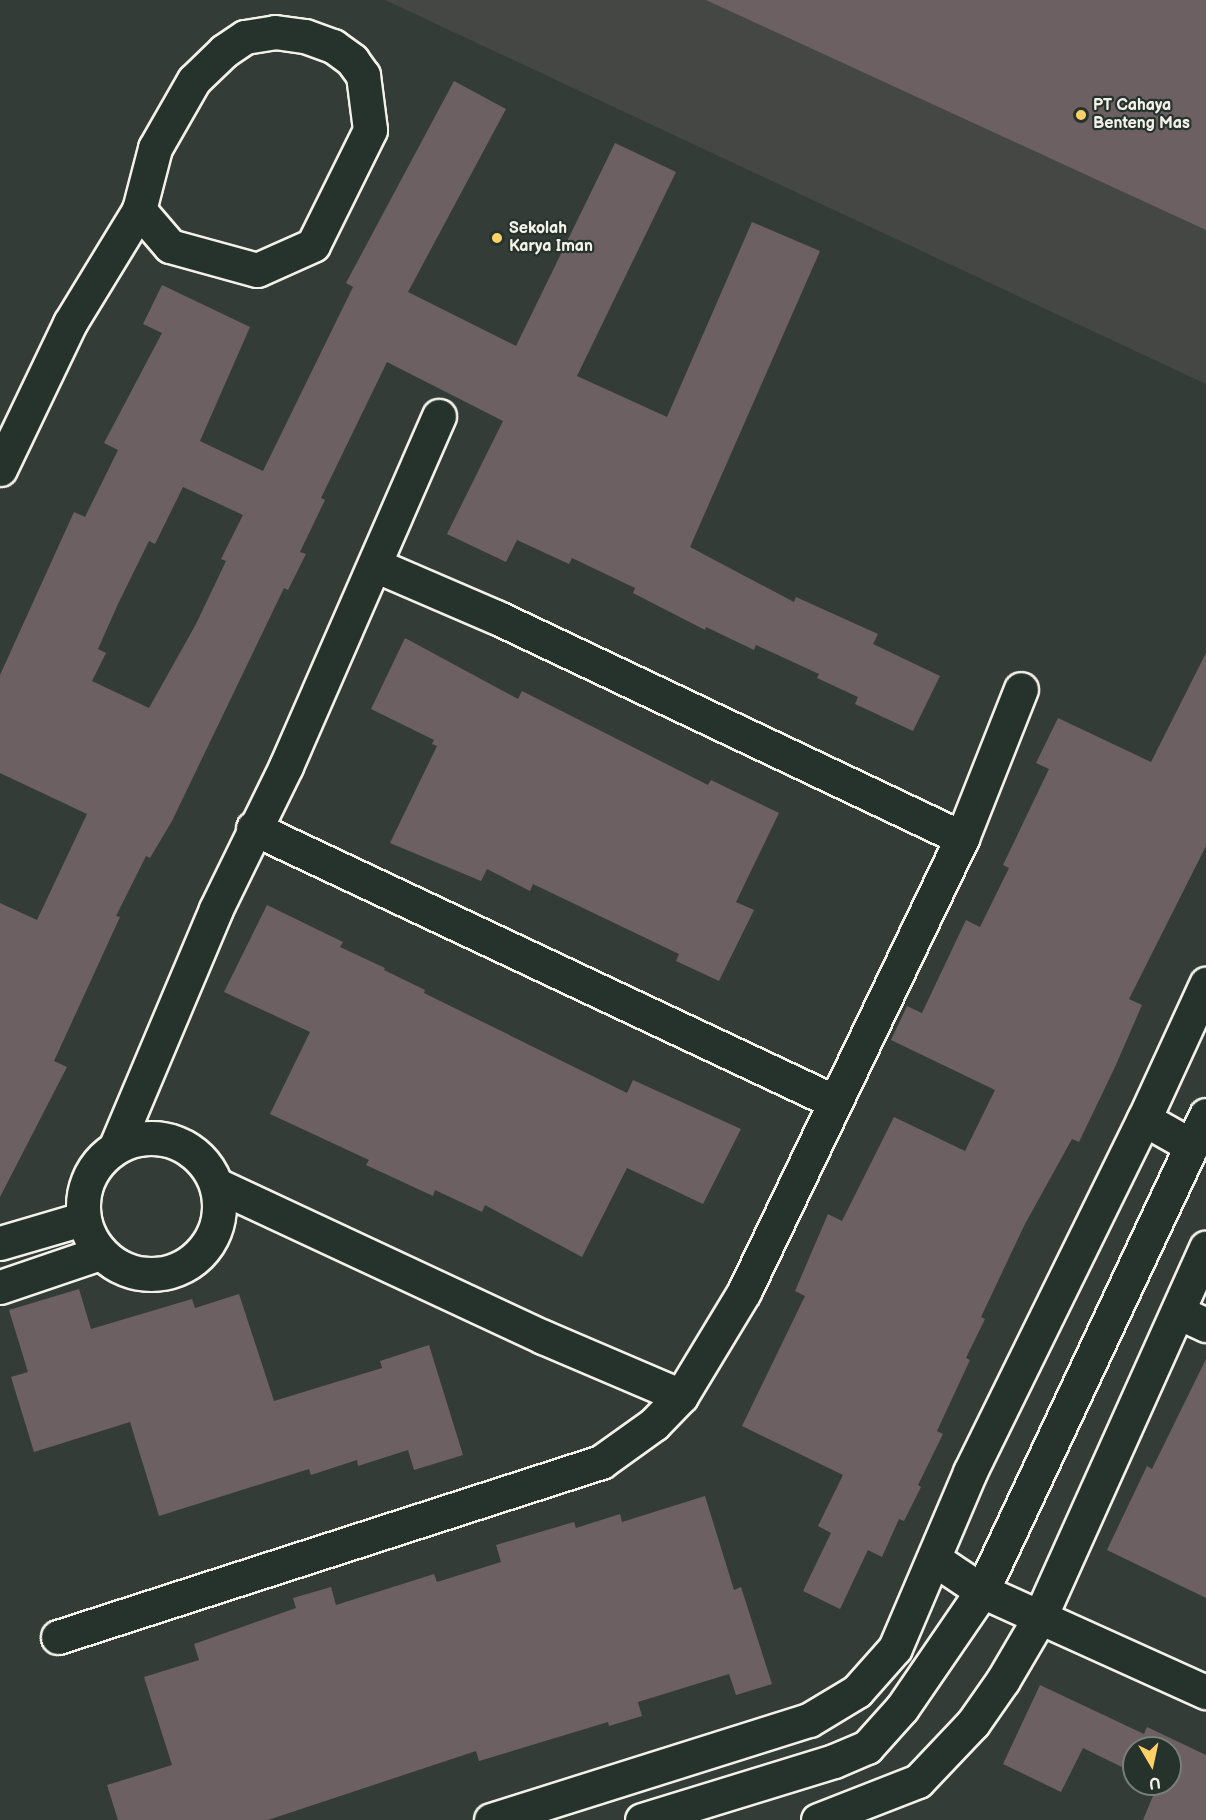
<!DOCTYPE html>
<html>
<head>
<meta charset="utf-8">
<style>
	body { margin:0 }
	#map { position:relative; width:1206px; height:1820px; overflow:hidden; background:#343c38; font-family:"Balsamiq Sans",sans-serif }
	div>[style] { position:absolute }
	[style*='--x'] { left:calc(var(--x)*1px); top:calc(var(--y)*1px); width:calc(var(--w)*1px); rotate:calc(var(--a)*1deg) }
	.built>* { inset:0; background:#454745 }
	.building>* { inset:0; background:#6c6063 }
	.roads { filter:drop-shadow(2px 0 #f4f1e8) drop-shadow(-2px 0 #f4f1e8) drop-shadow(0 2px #f4f1e8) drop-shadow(0 -2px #f4f1e8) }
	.street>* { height:33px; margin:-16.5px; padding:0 16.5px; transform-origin:16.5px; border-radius:16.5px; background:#26332d }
	.street>.ring { margin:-16.5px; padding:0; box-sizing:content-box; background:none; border:33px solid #26332d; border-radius:50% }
	.dots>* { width:16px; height:16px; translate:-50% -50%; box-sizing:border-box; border:3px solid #26332d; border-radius:50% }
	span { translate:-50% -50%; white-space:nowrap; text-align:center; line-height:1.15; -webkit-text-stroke:4.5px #26332d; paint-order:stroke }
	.poi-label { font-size:16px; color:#f4f1e8; font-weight:700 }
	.left { translate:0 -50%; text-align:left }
	.north { position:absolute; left:1122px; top:1736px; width:60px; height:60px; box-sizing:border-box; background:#26332d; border:2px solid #787f78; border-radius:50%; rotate:171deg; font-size:16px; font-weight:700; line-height:24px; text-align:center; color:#f4f1e8 }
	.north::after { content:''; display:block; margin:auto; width:21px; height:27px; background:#ffd166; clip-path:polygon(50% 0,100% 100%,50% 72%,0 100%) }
</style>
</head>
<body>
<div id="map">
	<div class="built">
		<i style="clip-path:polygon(385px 0,1206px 0,1206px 384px)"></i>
	</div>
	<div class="building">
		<i style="clip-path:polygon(706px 0,1206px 0,1206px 230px)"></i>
		<i style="clip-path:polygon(evenodd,454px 81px,506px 109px,408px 292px,516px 346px,615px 143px,676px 172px,577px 376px,667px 417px,752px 222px,820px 251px,690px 547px,794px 602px,796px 597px,878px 634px,873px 644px,940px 676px,913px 731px,855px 704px,858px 697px,817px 678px,819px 674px,756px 645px,754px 650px,706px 627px,705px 630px,633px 593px,635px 588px,572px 558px,569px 564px,517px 540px,506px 562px,447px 534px,503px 421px,387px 362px,321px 498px,325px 500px,300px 552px,306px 554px,288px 590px,284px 588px,172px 821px,150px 858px,146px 856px,116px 916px,120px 917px,54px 1061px,67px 1067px,0 1197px,0 903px,37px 920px,87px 814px,0 773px,0 675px,74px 512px,85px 517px,118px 450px,104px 443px,162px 333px,143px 324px,162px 285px,250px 327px,200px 441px,263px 471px,353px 287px,346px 283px,454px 81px,183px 487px,243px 515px,221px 559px,226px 561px,196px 624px,149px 708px,92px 681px,106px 653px,98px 649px,118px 604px,149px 541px,155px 544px,183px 487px)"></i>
		<i style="clip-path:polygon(405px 638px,518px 699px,522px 691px,708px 785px,711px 780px,779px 813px,736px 902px,754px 910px,719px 981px,676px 961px,679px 954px,533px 884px,530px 891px,487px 869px,481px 881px,390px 843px,437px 746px,432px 744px,434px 740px,371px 709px)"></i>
		<i style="clip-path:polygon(1206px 653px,1206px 846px,1129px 999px,1142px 1005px,1115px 1067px,1079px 1142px,1072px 1139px,1025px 1224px,981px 1317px,985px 1319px,966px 1358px,970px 1360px,937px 1431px,943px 1434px,918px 1485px,921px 1487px,904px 1521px,899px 1519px,882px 1557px,868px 1550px,840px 1609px,803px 1591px,831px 1533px,818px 1526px,843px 1475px,742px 1426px,805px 1296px,795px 1291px,828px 1214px,842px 1221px,894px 1117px,965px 1151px,995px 1090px,891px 1040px,907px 1006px,922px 1013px,966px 920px,980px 927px,1009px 868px,1003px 865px,1049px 769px,1036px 763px,1058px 718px,1151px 762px)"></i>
		<i style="clip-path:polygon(267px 905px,343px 942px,340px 947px,385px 968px,384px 970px,425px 990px,424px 993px,627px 1093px,633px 1080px,741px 1129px,703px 1204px,627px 1168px,582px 1257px,485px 1205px,482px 1212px,435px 1190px,433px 1196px,366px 1165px,369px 1160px,270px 1114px,310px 1032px,224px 992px)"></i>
		<i style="clip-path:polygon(79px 1289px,91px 1329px,192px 1299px,195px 1308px,239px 1294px,274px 1401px,382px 1368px,380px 1361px,429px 1345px,463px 1455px,414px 1470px,408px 1450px,358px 1466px,357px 1460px,311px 1475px,309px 1469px,159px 1516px,130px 1422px,34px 1452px,11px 1377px,28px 1372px,9px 1310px)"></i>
		<i style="clip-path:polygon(1206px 1359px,1206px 1598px,1107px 1550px,1147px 1466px,1152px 1469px)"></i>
		<i style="clip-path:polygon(705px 1496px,734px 1590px,741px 1587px,772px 1684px,736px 1695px,729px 1674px,638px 1702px,642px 1716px,609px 1726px,608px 1722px,479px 1761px,476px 1751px,268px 1820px,118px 1820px,107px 1785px,172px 1765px,144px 1677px,199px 1660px,194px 1644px,296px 1608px,293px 1598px,331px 1587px,336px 1605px,434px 1574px,437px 1582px,501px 1562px,496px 1545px,574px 1522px,576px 1528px,620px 1514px,622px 1522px)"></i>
		<i style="clip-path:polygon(1040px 1685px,1144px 1734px,1147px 1727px,1206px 1755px,1206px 1820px,1143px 1820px,1158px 1784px,1170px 1784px,1170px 1748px,1134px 1748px,1134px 1773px,1083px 1748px,1061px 1792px,1003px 1764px)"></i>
	</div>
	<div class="roads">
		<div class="street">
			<i style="--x:0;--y:469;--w:162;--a:-64.4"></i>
			<i style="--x:70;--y:323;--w:132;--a:-58.6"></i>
			<i style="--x:139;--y:210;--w:64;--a:-75.5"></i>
			<i style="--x:155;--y:148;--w:78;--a:-60.2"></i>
			<i style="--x:194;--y:80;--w:42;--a:-44"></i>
			<i style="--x:224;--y:51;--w:25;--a:-34"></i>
			<i style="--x:245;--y:37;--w:30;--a:-9"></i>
			<i style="--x:275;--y:32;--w:30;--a:8"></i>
			<i style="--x:305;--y:36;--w:30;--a:20"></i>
			<i style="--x:333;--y:46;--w:24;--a:36"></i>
			<i style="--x:352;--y:60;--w:19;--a:54"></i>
			<i style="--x:363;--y:75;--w:55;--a:82.7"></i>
			<i style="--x:370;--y:130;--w:128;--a:116.4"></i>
			<i style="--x:313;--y:245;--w:61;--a:155.9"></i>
			<i style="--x:257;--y:270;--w:90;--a:-164.6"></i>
			<i style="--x:170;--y:246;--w:48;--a:-130.7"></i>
			<i style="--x:375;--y:565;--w:132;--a:23.3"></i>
			<i style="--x:496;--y:617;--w:516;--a:25.37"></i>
			<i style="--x:253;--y:828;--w:643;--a:25.21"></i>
			<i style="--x:1144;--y:1119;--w:55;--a:29.4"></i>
			<i class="ring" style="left:83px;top:1138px;width:103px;height:103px"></i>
			<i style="--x:116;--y:1146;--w:257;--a:-67.1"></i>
			<i style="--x:216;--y:909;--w:159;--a:-63.9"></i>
			<i style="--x:286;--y:766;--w:382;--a:-66.4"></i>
			<i style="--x:217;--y:1185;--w:360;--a:25"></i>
			<i style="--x:543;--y:1337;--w:150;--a:23.1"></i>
			<i style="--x:0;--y:1243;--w:85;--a:-16.3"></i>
			<i style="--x:0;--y:1287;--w:106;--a:-18.8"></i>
			<i style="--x:1178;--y:1312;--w:31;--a:25"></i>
			<i style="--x:934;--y:1559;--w:58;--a:33.7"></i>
			<i style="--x:982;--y:1591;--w:246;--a:24.3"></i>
			<i style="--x:58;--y:1637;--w:571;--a:-17.86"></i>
			<i style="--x:601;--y:1462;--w:65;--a:-35.6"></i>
			<i style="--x:654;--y:1424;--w:39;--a:-46"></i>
			<i style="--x:681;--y:1396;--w:122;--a:-58.8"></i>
			<i style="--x:744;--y:1292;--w:504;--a:-64.35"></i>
			<i style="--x:962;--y:838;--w:160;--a:-68.4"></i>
			<i style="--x:491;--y:1820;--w:333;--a:-17.5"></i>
			<i style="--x:809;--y:1720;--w:56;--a:-31.1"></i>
			<i style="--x:857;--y:1691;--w:57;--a:-48.5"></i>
			<i style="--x:895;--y:1648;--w:191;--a:-66.9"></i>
			<i style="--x:970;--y:1472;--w:394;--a:-63.8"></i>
			<i style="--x:1144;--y:1119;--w:149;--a:-65.3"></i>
			<i style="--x:642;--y:1820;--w:201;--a:-17.1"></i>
			<i style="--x:834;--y:1761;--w:36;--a:-23"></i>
			<i style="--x:867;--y:1747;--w:52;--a:-48.1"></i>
			<i style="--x:902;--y:1708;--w:142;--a:-55.6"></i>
			<i style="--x:982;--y:1591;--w:526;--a:-64.8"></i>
			<i style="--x:818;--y:1820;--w:107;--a:-21.3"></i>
			<i style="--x:918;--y:1781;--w:80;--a:-46.5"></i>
			<i style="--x:973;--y:1723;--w:52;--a:-55.1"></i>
			<i style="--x:1003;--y:1680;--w:73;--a:-59.6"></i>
			<i style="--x:1040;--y:1617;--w:405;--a:-65.8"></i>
		</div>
	</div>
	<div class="dots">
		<i style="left:1081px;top:115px;background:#ffd166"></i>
		<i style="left:497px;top:238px;background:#ffd166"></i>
	</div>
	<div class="poi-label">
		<span class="left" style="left:1093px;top:115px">PT Cahaya<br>Benteng Mas</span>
		<span class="left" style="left:509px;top:238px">Sekolah<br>Karya Iman</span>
	</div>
	<div class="north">U</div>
</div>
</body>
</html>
